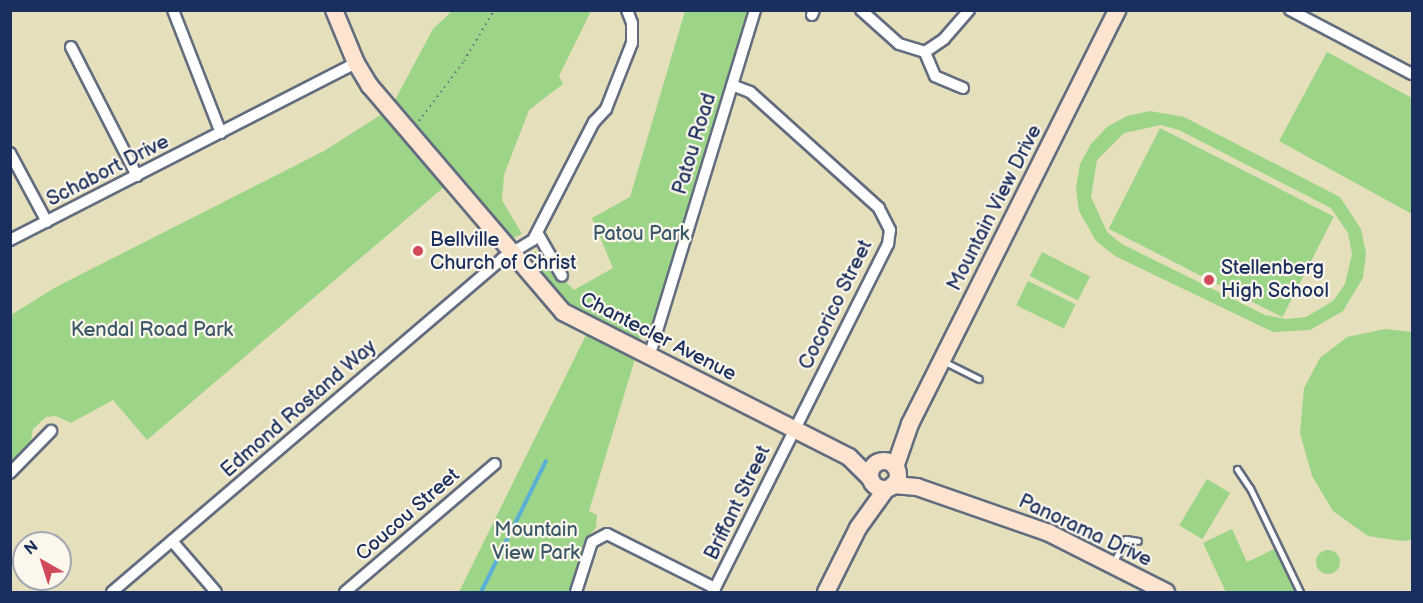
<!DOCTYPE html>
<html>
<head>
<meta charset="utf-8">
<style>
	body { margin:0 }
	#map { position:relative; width:1423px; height:603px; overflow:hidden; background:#e5dfbb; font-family:"Balsamiq Sans",sans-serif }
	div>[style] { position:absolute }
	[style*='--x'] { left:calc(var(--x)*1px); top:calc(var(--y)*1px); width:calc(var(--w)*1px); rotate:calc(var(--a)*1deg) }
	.green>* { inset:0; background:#9cd588; transform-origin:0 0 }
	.round { border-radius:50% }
	.stream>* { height:4px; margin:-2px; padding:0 2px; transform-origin:2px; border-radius:2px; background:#5aafd6 }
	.path>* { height:2px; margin-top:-1px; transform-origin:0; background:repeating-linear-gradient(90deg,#626d7f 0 1.5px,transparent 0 6px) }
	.roads { filter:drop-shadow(2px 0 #626d7f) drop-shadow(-2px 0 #626d7f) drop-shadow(0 2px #626d7f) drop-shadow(0 -2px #626d7f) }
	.lane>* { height:5px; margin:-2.5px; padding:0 2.5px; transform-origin:2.5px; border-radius:2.5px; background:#fff }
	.street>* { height:10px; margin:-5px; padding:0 5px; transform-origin:5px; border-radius:5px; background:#fff }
	.secondary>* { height:16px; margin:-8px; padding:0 8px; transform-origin:8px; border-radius:8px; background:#fde4d0 }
	.secondary>.ring { margin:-8px; padding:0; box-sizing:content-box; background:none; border:16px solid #fde4d0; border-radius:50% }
	.dots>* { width:16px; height:16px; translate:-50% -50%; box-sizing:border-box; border:3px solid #fbf7ec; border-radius:50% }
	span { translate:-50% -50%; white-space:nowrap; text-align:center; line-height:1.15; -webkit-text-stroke:4.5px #fbf7ec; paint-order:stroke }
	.street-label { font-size:20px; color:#1b2f5e }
	.park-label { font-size:20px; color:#3b5868 }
	.poi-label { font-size:20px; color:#1b2f5e }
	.left { translate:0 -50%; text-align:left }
	.frame { position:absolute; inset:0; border:12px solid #1b2f5e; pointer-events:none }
	.north { position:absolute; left:12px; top:531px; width:60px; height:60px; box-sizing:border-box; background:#fbf7ec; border:2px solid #a1a7b3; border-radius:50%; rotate:321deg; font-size:16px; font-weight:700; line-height:24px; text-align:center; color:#1b2f5e }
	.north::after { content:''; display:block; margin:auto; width:21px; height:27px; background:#d1495b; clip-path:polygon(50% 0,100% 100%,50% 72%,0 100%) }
</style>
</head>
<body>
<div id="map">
	<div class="green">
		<i style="clip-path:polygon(452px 11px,591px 11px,559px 76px,563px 84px,529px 110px,504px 175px,502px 200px,522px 234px,513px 238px,395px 100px,433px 29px)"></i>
		<i style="clip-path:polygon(685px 11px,747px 11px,652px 329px,646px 336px,634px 340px,574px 310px,529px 258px,535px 251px,574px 290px,613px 268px,592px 218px,630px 197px)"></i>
		<i style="clip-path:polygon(1327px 52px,1412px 98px,1412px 214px,1279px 141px)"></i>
		<i style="clip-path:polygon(evenodd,1150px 111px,1184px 117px,1340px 197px,1361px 229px,1366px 253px,1363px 278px,1343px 311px,1310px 330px,1273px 332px,1115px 256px,1096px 241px,1079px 211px,1076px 188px,1080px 164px,1091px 144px,1107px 127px,1127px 116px,1150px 111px,1161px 125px,1179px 130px,1331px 208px,1348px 233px,1352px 254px,1345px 284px,1333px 301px,1306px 317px,1286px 319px,1265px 315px,1122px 244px,1107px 232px,1091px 197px,1097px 160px,1124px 133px,1161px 125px)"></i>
		<i style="clip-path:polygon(382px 114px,444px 187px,147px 440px,113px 400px,71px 423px,56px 416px,46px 417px,33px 429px,29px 450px,11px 465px,11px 315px,56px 287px,324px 151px)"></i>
		<i style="left:1160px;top:128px;width:195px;height:113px;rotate:27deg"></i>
		<i style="left:1042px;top:252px;width:54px;height:27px;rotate:27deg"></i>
		<i style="left:1028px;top:281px;width:53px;height:27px;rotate:26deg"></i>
		<i style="clip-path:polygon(1385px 329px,1412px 332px,1412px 540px,1401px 541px,1368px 536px,1333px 511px,1312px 476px,1300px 433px,1304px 388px,1320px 358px,1347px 337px)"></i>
		<i style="clip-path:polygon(587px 333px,635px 359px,589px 511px,597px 515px,596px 528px,585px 539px,569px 592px,459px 592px)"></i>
		<i style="left:1207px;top:479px;width:27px;height:54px;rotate:31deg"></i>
		<i style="clip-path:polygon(1232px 529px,1247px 562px,1276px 548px,1297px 592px,1226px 592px,1203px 543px)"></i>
		<i class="round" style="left:1316px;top:550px;width:24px;height:24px"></i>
	</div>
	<div class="stream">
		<i style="--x:481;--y:592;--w:146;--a:-63.6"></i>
	</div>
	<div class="path">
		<i style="--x:419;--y:121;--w:75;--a:-53.1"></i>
		<i style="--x:464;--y:61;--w:59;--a:-59.5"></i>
	</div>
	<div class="roads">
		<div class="lane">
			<i style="--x:943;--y:361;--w:40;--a:26.6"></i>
			<i style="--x:1237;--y:469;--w:23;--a:56"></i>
			<i style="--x:1250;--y:488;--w:115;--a:64.3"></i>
			<i style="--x:1113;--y:563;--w:27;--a:-62"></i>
			<i style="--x:1126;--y:539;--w:12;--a:9"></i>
		</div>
		<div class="street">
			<i style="--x:173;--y:10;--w:132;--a:68.7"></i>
			<i style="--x:861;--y:10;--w:51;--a:41.8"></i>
			<i style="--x:899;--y:44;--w:27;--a:17"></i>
			<i style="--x:1290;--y:10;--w:138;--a:27.7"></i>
			<i style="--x:812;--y:15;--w:5;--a:-68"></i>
			<i style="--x:71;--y:47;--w:145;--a:62.9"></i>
			<i style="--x:963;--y:88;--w:30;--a:-157"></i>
			<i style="--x:935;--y:76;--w:26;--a:-113"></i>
			<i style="--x:925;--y:52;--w:23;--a:-34"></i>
			<i style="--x:944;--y:39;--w:38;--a:-49"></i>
			<i style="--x:10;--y:153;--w:78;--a:61.8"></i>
			<i style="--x:538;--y:234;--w:48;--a:60.3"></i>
			<i style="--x:10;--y:240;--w:389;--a:-27.1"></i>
			<i style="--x:649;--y:357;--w:363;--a:-73"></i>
			<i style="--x:10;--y:473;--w:59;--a:-45.7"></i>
			<i style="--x:172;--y:541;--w:67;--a:49.2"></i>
			<i style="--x:112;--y:592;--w:514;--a:-40.5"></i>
			<i style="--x:503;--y:258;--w:35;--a:-31"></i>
			<i style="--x:533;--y:240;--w:133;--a:-62.7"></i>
			<i style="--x:594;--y:122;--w:18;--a:-47"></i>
			<i style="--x:606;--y:109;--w:71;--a:-68.5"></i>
			<i style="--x:632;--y:43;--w:20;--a:-90"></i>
			<i style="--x:632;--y:23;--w:14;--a:-111"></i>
			<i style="--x:345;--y:592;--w:197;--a:-40.5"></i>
			<i style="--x:576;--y:592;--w:52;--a:-72.3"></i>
			<i style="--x:592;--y:542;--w:17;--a:-28"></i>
			<i style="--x:607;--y:534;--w:121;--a:26.6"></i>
			<i style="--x:713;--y:592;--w:390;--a:-63.3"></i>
			<i style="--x:888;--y:244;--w:14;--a:-82"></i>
			<i style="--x:890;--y:230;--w:25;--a:-117"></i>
			<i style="--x:879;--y:208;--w:173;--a:-138"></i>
			<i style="--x:750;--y:92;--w:19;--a:-159"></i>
		</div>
		<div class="secondary">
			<i style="--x:334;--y:10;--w:57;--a:67.5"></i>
			<i style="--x:356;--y:63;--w:27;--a:59"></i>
			<i style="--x:370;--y:86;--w:297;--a:49.5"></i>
			<i style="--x:563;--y:312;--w:321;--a:26.9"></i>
			<i style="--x:849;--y:457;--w:30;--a:45"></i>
			<i class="ring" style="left:870px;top:461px;width:12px;height:12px"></i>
			<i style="--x:895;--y:467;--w:46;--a:-70.8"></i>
			<i style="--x:910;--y:424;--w:463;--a:-63.4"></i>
			<i style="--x:893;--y:485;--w:24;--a:5"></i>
			<i style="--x:917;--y:487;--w:140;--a:19.2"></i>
			<i style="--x:1049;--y:533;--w:131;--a:26.8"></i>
			<i style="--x:826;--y:592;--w:72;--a:-63.4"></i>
			<i style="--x:858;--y:528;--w:48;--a:-54.3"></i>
		</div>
	</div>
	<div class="dots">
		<i style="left:418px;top:251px;background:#d1495b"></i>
		<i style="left:1209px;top:280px;background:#d1495b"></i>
	</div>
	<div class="street-label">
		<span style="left:695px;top:144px;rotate:-73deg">Patou Road</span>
		<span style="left:108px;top:171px;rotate:-27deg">Schabort Drive</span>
		<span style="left:995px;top:208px;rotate:-63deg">Mountain View Drive</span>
		<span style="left:836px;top:305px;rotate:-64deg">Cocorico Street</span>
		<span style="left:658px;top:337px;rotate:27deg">Chantecler Avenue</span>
		<span style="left:299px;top:409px;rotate:-41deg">Edmond Rostand Way</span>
		<span style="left:738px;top:503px;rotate:-64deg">Briffant Street</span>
		<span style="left:408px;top:515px;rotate:-41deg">Coucou Street</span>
		<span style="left:1085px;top:531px;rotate:25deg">Panorama Drive</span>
	</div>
	<div class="park-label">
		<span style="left:641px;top:234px">Patou Park</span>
		<span style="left:152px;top:330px">Kendal Road Park</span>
		<span style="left:536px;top:542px">Mountain<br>View Park</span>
	</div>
	<div class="poi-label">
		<span class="left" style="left:430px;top:252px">Bellville<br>Church of Christ</span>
		<span class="left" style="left:1221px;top:280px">Stellenberg<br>High School</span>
	</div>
	<div class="frame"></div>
	<div class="north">N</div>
</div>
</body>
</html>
